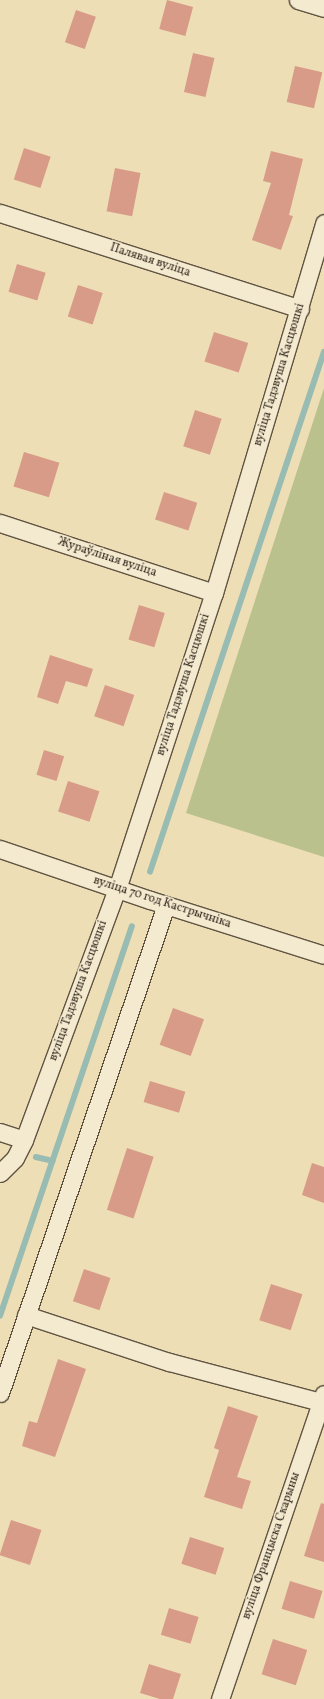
<!DOCTYPE html>
<html>
<head>
<meta charset="utf-8">
<style>
	body { margin:0 }
	#map { position:relative; width:324px; height:1699px; overflow:hidden; background:#eedeb6; font-family:Vollkorn,serif }
	div>[style] { position:absolute }
	[style*='--x'] { left:calc(var(--x)*1px); top:calc(var(--y)*1px); width:calc(var(--w)*1px); rotate:calc(var(--a)*1deg) }
	.green>* { inset:0; background:#bac18d }
	.stream>* { height:5.5px; margin:-2.75px; padding:0 2.75px; transform-origin:2.75px; border-radius:2.75px; background:#99bcb2 }
	.building>* { inset:0; background:#d79b87; transform-origin:0 0 }
	.roads { filter:drop-shadow(1px 0 #605441) drop-shadow(-1px 0 #605441) drop-shadow(0 1px #605441) drop-shadow(0 -1px #605441) }
	.street>* { height:17px; margin:-8.5px; padding:0 8.5px; transform-origin:8.5px; border-radius:8.5px; background:#f4ead0 }
	span { translate:-50% -50%; white-space:nowrap; text-align:center; line-height:1.15; -webkit-text-stroke:3px #f4ead0; paint-order:stroke }
	.street-label { font-size:12px; color:#31261a }
</style>
</head>
<body>
<div id="map">
	<div class="green">
		<i style="clip-path:polygon(324px 388px,324px 857px,186px 813px)"></i>
	</div>
	<div class="stream">
		<i style="--x:150;--y:872;--w:548;--a:-71.5"></i>
		<i style="--x:36;--y:1157;--w:17;--a:13"></i>
		<i style="--x:0;--y:1316;--w:411;--a:-71.3"></i>
	</div>
	<div class="building">
		<i style="left:167px;top:0;width:27px;height:30px;rotate:15deg"></i>
		<i style="left:76px;top:10px;width:21px;height:34px;rotate:19deg"></i>
		<i style="left:193px;top:53px;width:22px;height:40px;rotate:13deg"></i>
		<i style="left:295px;top:66px;width:28px;height:37px;rotate:13deg"></i>
		<i style="left:24px;top:148px;width:28px;height:33px;rotate:18deg"></i>
		<i style="clip-path:polygon(271px 151px,303px 159px,289px 215px,293px 216px,281px 250px,252px 240px,271px 183px,263px 181px)"></i>
		<i style="left:115px;top:168px;width:26px;height:44px;rotate:11deg"></i>
		<i style="left:17px;top:264px;width:30px;height:29px;rotate:17deg"></i>
		<i style="left:78px;top:285px;width:26px;height:33px;rotate:18deg"></i>
		<i style="left:214px;top:332px;width:36px;height:31px;rotate:18deg"></i>
		<i style="left:195px;top:410px;width:28px;height:38px;rotate:18deg"></i>
		<i style="left:24px;top:452px;width:37px;height:36px;rotate:17deg"></i>
		<i style="left:164px;top:492px;width:35px;height:29px;rotate:18deg"></i>
		<i style="left:139px;top:605px;width:27px;height:36px;rotate:17deg"></i>
		<i style="clip-path:polygon(50px 655px,93px 669px,87px 687px,66px 681px,58px 704px,37px 697px)"></i>
		<i style="left:105px;top:685px;width:31px;height:33px;rotate:19deg"></i>
		<i style="left:44px;top:750px;width:21px;height:26px;rotate:17deg"></i>
		<i style="left:68px;top:781px;width:33px;height:32px;rotate:18deg"></i>
		<i style="left:173px;top:1008px;width:33px;height:39px;rotate:20deg"></i>
		<i style="left:150px;top:1081px;width:37px;height:22px;rotate:17deg"></i>
		<i style="left:127px;top:1148px;width:28px;height:65px;rotate:18deg"></i>
		<i style="clip-path:polygon(312px 1163px,324px 1167px,324px 1203px,302px 1195px)"></i>
		<i style="left:84px;top:1269px;width:28px;height:34px;rotate:19deg"></i>
		<i style="left:271px;top:1284px;width:33px;height:38px;rotate:18deg"></i>
		<i style="clip-path:polygon(58px 1359px,86px 1369px,55px 1457px,22px 1446px,29px 1421px,37px 1423px)"></i>
		<i style="clip-path:polygon(228px 1406px,258px 1416px,237px 1477px,251px 1481px,242px 1509px,204px 1497px,219px 1450px,214px 1448px)"></i>
		<i style="clip-path:polygon(321px 1503px,324px 1504px,324px 1562px,304px 1556px)"></i>
		<i style="left:11px;top:1520px;width:32px;height:37px;rotate:18deg"></i>
		<i style="left:190px;top:1537px;width:36px;height:28px;rotate:18deg"></i>
		<i style="left:290px;top:1581px;width:34px;height:29px;rotate:17deg"></i>
		<i style="left:169px;top:1608px;width:31px;height:28px;rotate:17deg"></i>
		<i style="left:273px;top:1639px;width:36px;height:37px;rotate:18deg"></i>
		<i style="clip-path:polygon(149px 1664px,181px 1674px,173px 1699px,160px 1699px,140px 1693px)"></i>
	</div>
	<div class="roads">
		<div class="street">
			<i style="--x:298;--y:0;--w:27;--a:17"></i>
			<i style="--x:0;--y:213;--w:315;--a:17.7"></i>
			<i style="--x:0;--y:523;--w:225;--a:18.1"></i>
			<i style="--x:0;--y:849;--w:158;--a:18.8"></i>
			<i style="--x:150;--y:900;--w:182;--a:17.5"></i>
			<i style="--x:0;--y:1132;--w:25;--a:18"></i>
			<i style="--x:0;--y:1173;--w:21;--a:-45"></i>
			<i style="--x:15;--y:1158;--w:20;--a:-63"></i>
			<i style="--x:24;--y:1140;--w:268;--a:-69.7"></i>
			<i style="--x:117;--y:889;--w:311;--a:-71.9"></i>
			<i style="--x:214;--y:593;--w:386;--a:-73.4"></i>
			<i style="--x:26;--y:1315;--w:151;--a:18.2"></i>
			<i style="--x:169;--y:1362;--w:160;--a:14.8"></i>
			<i style="--x:0;--y:1393;--w:515;--a:-71.21"></i>
			<i style="--x:220;--y:1699;--w:322;--a:-71.2"></i>
		</div>
	</div>
	<div class="street-label">
		<span style="left:150px;top:261px;rotate:18deg">Палявая вуліца</span>
		<span style="left:280px;top:375px;rotate:-73deg">вуліца Тадэвуша Касцюшкі</span>
		<span style="left:107px;top:558px;rotate:18deg">Жураўліная вуліца</span>
		<span style="left:184px;top:685px;rotate:-72deg">вуліца Тадэвуша Касцюшкі</span>
		<span style="left:162px;top:903px;rotate:18deg">вуліца 70 год Кастрычніка</span>
		<span style="left:79px;top:991px;rotate:-70deg">вуліца Тадэвуша Касцюшкі</span>
		<span style="left:272px;top:1546px;rotate:-71deg">вуліца Францыска Скарыны</span>
	</div>
</div>
</body>
</html>
